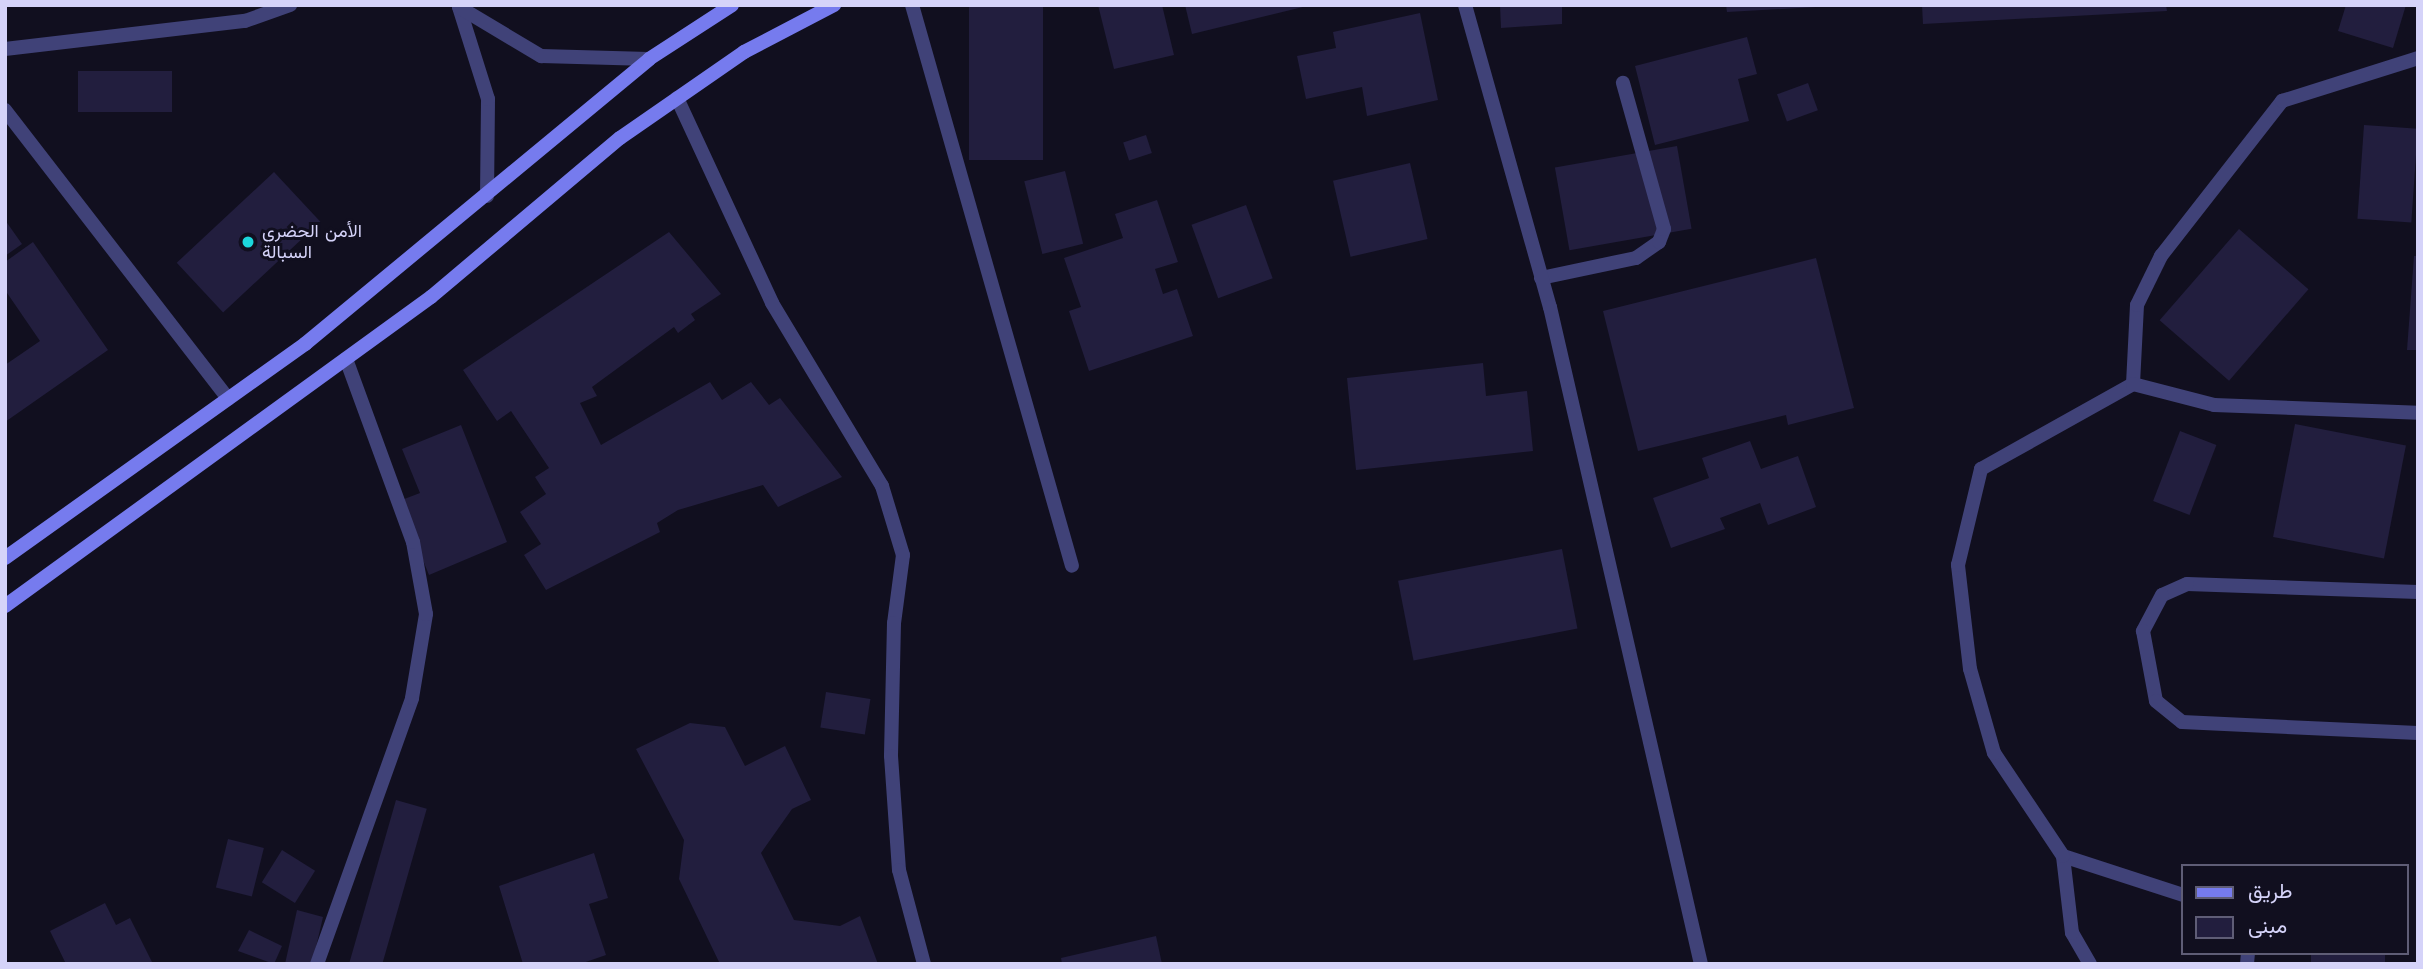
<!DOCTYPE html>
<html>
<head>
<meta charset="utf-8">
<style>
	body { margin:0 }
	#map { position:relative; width:2423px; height:969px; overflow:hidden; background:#110f1f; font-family:"Work Sans",Vazirmatn,sans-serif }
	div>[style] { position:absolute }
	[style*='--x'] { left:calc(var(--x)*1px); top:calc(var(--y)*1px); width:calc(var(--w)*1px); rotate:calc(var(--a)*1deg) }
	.building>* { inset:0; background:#221e3e; transform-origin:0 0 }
	.lane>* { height:14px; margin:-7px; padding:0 7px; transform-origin:7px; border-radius:7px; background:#404278 }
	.street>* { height:14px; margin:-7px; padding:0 7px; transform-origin:7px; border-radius:7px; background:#404278 }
	.secondary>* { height:14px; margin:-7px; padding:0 7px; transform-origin:7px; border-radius:7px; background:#767bee }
	.dots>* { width:19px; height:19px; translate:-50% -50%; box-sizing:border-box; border:4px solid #110f1f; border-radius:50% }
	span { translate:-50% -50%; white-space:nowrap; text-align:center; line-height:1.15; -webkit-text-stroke:6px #110f1f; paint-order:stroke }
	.poi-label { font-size:18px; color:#d5d3f9 }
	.left { translate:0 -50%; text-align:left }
	.frame { position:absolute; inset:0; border:7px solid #d5d3f9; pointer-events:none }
	.legend { position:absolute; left:2181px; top:864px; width:228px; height:91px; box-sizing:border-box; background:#110f1f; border:2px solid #5f5d76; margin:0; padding:9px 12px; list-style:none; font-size:21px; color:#d5d3f9 }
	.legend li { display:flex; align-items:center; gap:14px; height:35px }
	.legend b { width:35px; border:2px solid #5f5d76 }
</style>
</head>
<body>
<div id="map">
	<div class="building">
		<i style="left:969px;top:5px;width:74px;height:155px"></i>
		<i style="clip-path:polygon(1098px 5px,1162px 5px,1174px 55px,1114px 69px)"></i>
		<i style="clip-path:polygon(1185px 5px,1307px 5px,1307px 6px,1192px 34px)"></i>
		<i style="clip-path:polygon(1500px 5px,1562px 5px,1562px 24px,1501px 28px)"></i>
		<i style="clip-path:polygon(1726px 5px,1816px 5px,1816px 7px,1727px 12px)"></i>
		<i style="clip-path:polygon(1922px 5px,2166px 5px,2167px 11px,1923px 24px)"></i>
		<i style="clip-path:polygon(2346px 5px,2406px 5px,2393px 48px,2338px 31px)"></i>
		<i style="clip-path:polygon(1420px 13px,1438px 100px,1367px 116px,1362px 87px,1306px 99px,1297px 56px,1336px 48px,1333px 32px)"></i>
		<i style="clip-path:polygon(1747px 37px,1757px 74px,1738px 79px,1749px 121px,1655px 145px,1635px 66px)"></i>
		<i style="left:172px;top:71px;width:41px;height:94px;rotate:90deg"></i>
		<i style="left:1808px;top:83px;width:29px;height:33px;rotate:70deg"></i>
		<i style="left:2364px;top:125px;width:54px;height:94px;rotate:4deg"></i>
		<i style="left:1146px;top:135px;width:19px;height:24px;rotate:72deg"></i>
		<i style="left:1677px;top:146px;width:84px;height:124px;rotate:80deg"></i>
		<i style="left:1410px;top:163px;width:78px;height:79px;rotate:77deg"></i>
		<i style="left:1065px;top:171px;width:75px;height:42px;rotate:76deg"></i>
		<i style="left:274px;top:172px;width:68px;height:133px;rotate:47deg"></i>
		<i style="clip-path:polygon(1157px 200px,1178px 262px,1155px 269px,1163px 294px,1177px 289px,1193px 336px,1089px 371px,1069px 311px,1081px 307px,1064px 258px,1123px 238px,1115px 214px)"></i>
		<i style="left:1246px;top:205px;width:78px;height:58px;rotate:70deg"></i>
		<i style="clip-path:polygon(5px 220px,22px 244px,5px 256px)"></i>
		<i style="left:2239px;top:229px;width:92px;height:121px;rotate:41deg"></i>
		<i style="clip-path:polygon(669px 232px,721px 294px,691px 314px,695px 320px,678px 333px,674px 327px,592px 387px,597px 396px,580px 403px,601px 445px,710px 382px,722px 400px,751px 382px,769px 405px,780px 398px,842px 477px,778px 507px,763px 485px,678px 510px,657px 523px,660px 532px,546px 590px,524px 555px,541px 544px,520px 512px,546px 494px,535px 477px,549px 468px,511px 411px,497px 421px,463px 370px)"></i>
		<i style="clip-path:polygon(33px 242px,108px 350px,5px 422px,5px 365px,40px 341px,5px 290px,5px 262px)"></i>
		<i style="clip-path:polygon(2414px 256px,2418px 256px,2418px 350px,2407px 350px)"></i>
		<i style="clip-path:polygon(1816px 258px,1854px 408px,1788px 425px,1786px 415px,1638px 451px,1603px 311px)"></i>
		<i style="clip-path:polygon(1483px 363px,1486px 396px,1527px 391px,1533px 451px,1356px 470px,1347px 378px)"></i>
		<i style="left:2295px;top:424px;width:113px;height:115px;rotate:11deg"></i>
		<i style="clip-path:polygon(461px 425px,507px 542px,429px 575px,399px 501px,420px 493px,402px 449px)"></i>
		<i style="left:2180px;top:431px;width:39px;height:75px;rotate:21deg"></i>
		<i style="clip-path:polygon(1750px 441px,1761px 469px,1798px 456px,1816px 507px,1768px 525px,1760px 503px,1720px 518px,1725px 529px,1671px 548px,1653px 498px,1709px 478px,1702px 458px)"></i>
		<i style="left:1562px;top:549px;width:81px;height:167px;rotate:79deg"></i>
		<i style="left:826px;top:692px;width:45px;height:36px;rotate:9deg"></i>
		<i style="clip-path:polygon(690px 723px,725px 727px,745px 766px,785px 746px,811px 800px,792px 809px,761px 853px,794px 920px,840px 926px,860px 916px,878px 964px,720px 964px,679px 879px,684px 840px,636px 749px)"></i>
		<i style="left:396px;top:800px;width:32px;height:171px;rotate:16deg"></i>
		<i style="left:228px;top:839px;width:37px;height:50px;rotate:14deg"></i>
		<i style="left:282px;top:850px;width:39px;height:38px;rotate:32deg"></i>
		<i style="clip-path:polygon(594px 853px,608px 898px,589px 904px,606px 955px,580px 964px,523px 964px,499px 886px)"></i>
		<i style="clip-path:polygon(105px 903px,116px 925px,130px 918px,153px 964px,66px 964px,50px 931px)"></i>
		<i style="clip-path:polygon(297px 910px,323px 917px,312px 964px,285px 964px)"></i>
		<i style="clip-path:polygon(249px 930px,282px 946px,274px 964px,238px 951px)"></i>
		<i style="clip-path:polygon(1156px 936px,1162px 964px,1062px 964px,1061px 958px)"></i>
		<i style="left:2311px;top:953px;width:74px;height:11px"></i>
	</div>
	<div class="lane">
		<i style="--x:1541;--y:278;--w:97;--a:-11.9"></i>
		<i style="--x:1636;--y:258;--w:28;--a:-35"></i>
		<i style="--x:1659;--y:242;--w:14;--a:-69"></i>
		<i style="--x:1664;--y:229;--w:152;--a:-105.7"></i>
	</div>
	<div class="street">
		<i style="--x:912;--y:5;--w:583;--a:74.08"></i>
		<i style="--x:1465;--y:5;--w:314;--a:74.3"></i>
		<i style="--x:1550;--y:307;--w:674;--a:77.06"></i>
		<i style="--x:5;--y:49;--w:242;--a:-6.7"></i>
		<i style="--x:245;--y:21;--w:48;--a:-19.6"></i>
		<i style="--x:677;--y:98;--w:226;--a:65.1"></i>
		<i style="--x:772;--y:303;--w:214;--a:59"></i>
		<i style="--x:882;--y:486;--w:72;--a:73.1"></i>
		<i style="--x:903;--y:555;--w:69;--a:97.5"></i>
		<i style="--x:894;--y:623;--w:133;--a:91.3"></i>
		<i style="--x:891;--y:756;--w:114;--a:86"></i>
		<i style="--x:899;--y:870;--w:97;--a:75.1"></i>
		<i style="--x:5;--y:110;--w:365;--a:52.3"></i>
		<i style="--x:487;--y:196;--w:97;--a:-89.4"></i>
		<i style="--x:488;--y:99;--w:96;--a:-107.5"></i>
		<i style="--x:459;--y:7;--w:96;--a:30.9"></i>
		<i style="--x:541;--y:56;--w:108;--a:1.6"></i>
		<i style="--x:2133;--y:384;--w:79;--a:-87.1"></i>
		<i style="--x:2137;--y:305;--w:55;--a:-63.9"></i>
		<i style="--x:2161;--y:256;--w:197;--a:-52"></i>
		<i style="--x:2282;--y:101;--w:143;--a:-17.5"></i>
		<i style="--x:2418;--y:592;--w:231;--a:-178"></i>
		<i style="--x:2187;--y:584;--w:27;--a:156"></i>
		<i style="--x:2162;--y:595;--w:41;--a:117.8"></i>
		<i style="--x:2143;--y:631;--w:71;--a:79.5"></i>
		<i style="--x:2156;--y:701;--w:33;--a:39"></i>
		<i style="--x:2182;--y:722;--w:236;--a:2.7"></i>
		<i style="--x:2063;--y:856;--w:126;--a:18"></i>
		<i style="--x:317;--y:964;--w:282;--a:-70.3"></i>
		<i style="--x:412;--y:698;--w:85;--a:-80.5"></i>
		<i style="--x:426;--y:614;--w:73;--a:-100.2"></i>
		<i style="--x:413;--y:542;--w:195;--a:-110.1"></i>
		<i style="--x:2090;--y:964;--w:36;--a:-120"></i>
		<i style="--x:2072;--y:933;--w:78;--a:-96.7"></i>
		<i style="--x:2063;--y:856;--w:124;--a:-123.8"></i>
		<i style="--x:1994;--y:753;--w:87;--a:-105.9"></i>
		<i style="--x:1970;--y:669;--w:105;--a:-96.6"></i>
		<i style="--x:1958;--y:565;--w:99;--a:-76.5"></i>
		<i style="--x:1981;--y:469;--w:174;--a:-29.2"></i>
		<i style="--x:2133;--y:384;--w:84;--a:14.5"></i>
		<i style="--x:2214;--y:405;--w:204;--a:2.2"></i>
		<i style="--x:2247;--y:964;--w:11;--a:-85"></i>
	</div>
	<div class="secondary">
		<i style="--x:5;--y:558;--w:369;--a:-35.5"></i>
		<i style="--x:305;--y:344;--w:447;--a:-39.6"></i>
		<i style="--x:649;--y:59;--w:99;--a:-33"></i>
		<i style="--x:5;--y:606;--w:526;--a:-35.96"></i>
		<i style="--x:431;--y:297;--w:247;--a:-40.1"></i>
		<i style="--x:620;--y:138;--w:151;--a:-34.7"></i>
		<i style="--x:744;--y:52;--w:102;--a:-27.6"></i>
	</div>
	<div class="dots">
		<i style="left:248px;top:242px;background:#1cd6dc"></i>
	</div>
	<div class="poi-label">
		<span class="left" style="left:262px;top:242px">الأمن الحضري<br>السبالة</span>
	</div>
	<div class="frame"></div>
	<ul class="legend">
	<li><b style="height:9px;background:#767bee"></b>طريق</li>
	<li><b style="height:19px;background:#221e3e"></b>مبنى</li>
	</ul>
</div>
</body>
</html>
